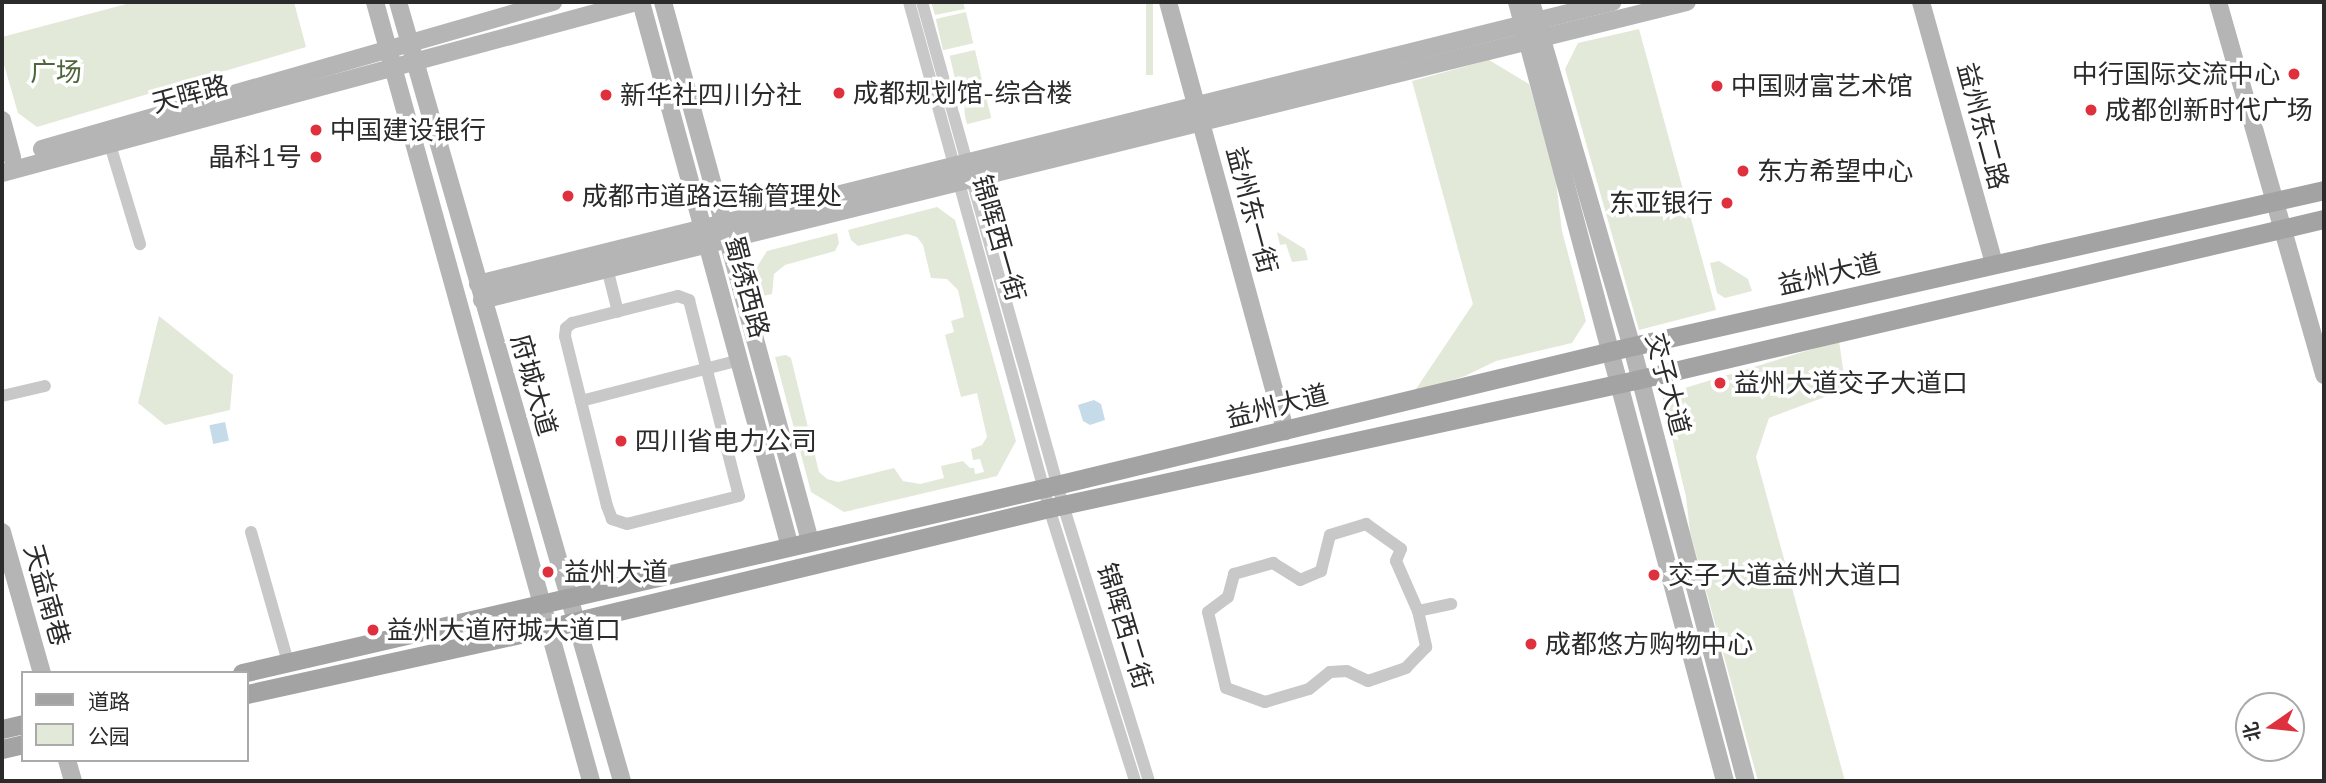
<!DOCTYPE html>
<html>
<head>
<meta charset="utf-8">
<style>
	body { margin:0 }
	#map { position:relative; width:2326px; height:783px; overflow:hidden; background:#fff; font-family:Mulish,"Noto Sans SC",sans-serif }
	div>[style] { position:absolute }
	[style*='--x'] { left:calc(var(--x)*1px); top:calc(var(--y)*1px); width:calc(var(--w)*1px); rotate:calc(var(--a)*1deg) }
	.green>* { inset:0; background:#e2e9d9; transform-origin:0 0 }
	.water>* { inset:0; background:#c5dbe9; transform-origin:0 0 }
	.street>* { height:12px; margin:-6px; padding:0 6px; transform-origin:6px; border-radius:6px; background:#c8c8c8 }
	.secondary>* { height:18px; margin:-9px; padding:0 9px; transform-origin:9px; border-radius:9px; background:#b5b5b5 }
	.primary>* { height:19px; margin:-9.5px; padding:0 9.5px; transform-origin:9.5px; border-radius:9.5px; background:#a3a3a3 }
	.dots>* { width:19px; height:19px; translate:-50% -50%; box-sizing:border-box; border:4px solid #fff; border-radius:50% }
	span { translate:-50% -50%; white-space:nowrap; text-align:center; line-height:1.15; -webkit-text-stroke:7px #fff; paint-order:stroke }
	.park-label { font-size:26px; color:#4f653b }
	.poi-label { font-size:26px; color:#2b2b2b }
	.right { translate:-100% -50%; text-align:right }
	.left { translate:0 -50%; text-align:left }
	.street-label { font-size:26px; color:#2b2b2b }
	.frame { position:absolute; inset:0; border:4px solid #2b2b2b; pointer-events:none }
	.legend { position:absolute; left:21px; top:671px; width:228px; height:91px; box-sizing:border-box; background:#fff; border:2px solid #aaa; margin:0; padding:9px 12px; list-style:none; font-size:21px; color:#2b2b2b }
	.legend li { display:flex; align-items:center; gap:14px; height:35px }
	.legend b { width:35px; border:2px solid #aaa }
	.north { position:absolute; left:2235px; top:692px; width:70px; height:70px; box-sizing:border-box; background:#fff; border:2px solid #aaa; border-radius:50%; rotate:256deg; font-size:19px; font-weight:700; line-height:28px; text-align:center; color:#2b2b2b }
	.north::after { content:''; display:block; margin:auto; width:24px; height:32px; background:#df313d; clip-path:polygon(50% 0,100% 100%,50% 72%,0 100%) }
</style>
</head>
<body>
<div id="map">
	<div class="green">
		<i style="clip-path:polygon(134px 2px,294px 2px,306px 47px,37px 127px,18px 113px,2px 58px,2px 37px)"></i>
		<i style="clip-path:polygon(931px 2px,963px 2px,965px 9px,935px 15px)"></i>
		<i style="left:1146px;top:2px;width:7px;height:73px"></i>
		<i style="left:966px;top:12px;width:32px;height:31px;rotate:77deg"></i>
		<i style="clip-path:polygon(1639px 29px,1716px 310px,1639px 330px,1565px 69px,1578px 43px)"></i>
		<i style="left:975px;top:50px;width:36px;height:26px;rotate:77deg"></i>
		<i style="clip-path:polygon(1489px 60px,1529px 84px,1555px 173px,1562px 231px,1586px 321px,1572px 343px,1496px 361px,1465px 376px,1414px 392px,1473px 304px,1412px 81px)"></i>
		<i style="left:984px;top:89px;width:30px;height:25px;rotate:76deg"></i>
		<i style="clip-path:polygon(937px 207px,955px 220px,1016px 441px,997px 476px,844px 512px,811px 492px,775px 357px,786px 355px,791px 358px,819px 472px,827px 479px,838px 482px,894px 468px,903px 481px,920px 484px,944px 478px,941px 466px,963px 461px,970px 468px,974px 468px,975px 474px,984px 472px,980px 459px,973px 460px,971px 449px,982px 445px,987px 437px,977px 393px,961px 397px,945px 335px,954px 332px,951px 321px,964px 317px,958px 290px,947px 279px,931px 278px,923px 245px,917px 237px,907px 234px,858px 246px,851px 240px,848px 230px)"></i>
		<i style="clip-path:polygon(1277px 232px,1305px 249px,1308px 260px,1292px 262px,1286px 244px,1280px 245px)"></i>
		<i style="clip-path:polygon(837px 233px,839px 243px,835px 251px,785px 265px,774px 274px,772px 294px,758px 297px,752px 275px,767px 251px)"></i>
		<i style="clip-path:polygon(1719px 261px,1748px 279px,1752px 291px,1725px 298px,1717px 293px,1710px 263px)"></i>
		<i style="clip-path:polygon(159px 316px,233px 375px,230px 410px,165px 425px,138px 403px)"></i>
		<i style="clip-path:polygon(1839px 341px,1846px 389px,1769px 418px,1756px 457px,1845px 781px,1758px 781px,1690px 532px,1686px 497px,1662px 395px)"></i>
	</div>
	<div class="water">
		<i style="clip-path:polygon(1094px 400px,1101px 404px,1105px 420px,1090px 425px,1083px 421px,1078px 405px)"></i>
		<i style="left:225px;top:422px;width:19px;height:16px;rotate:78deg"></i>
	</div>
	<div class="street">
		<i style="--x:909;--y:2;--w:525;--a:74.53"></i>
		<i style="--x:1049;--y:508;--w:286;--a:72.5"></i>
		<i style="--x:922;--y:2;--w:522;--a:74.34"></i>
		<i style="--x:1063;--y:505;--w:289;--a:72.7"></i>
		<i style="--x:108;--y:138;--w:111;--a:73.2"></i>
		<i style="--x:607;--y:268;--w:45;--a:76"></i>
		<i style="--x:678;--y:296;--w:12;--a:20"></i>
		<i style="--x:689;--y:300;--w:202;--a:75.7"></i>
		<i style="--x:739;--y:496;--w:115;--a:166"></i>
		<i style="--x:627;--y:524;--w:16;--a:-162"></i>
		<i style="--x:612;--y:519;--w:14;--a:-111"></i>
		<i style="--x:607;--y:506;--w:175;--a:-103.9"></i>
		<i style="--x:565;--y:336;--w:8;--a:-83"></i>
		<i style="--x:566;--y:328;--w:8;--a:-40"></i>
		<i style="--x:572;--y:323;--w:109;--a:-14.3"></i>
		<i style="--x:2;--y:396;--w:44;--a:-13.1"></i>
		<i style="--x:581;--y:401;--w:164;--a:-14.5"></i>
		<i style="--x:251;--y:532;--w:135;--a:74.1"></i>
		<i style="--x:1418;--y:611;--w:37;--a:77"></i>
		<i style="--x:1426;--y:647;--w:29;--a:134"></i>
		<i style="--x:1406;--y:668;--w:40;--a:161.1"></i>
		<i style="--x:1368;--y:681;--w:23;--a:-155"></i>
		<i style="--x:1347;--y:671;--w:17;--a:177"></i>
		<i style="--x:1330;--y:672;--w:27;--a:141"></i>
		<i style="--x:1309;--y:689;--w:46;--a:163.5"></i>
		<i style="--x:1265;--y:702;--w:41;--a:-160.3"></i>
		<i style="--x:1226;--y:688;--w:78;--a:-103.3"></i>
		<i style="--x:1208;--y:612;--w:25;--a:-37"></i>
		<i style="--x:1228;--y:597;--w:24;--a:-75"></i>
		<i style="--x:1234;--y:574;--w:41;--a:-15.8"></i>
		<i style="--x:1273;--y:563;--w:32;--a:32"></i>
		<i style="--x:1300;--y:580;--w:23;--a:-23"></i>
		<i style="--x:1321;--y:571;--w:37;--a:-76"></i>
		<i style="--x:1330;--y:535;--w:38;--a:-17"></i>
		<i style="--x:1366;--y:524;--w:43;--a:35.5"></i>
		<i style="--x:1401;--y:549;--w:13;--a:113"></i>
		<i style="--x:1396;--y:561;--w:55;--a:66.3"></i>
		<i style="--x:1418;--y:611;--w:34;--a:-12"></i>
	</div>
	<div class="secondary">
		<i style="--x:375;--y:2;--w:808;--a:74.5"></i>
		<i style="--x:398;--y:2;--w:811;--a:73.96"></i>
		<i style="--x:641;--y:2;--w:565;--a:74.71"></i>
		<i style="--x:663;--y:2;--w:559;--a:74.74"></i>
		<i style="--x:1168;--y:2;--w:445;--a:74.7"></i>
		<i style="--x:1517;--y:2;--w:806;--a:75.05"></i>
		<i style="--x:1531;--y:2;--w:359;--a:73.7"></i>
		<i style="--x:1632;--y:347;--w:449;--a:75.3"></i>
		<i style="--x:1921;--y:2;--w:272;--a:74.4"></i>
		<i style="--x:2218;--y:2;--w:388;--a:74.1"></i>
		<i style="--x:2;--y:120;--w:39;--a:75"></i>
		<i style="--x:42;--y:149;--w:532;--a:-16.05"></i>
		<i style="--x:2;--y:173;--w:657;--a:-15.09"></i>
		<i style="--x:478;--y:284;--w:1169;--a:-13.96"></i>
		<i style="--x:482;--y:300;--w:1241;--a:-13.89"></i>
		<i style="--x:2;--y:532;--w:147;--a:74.2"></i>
		<i style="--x:67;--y:760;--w:22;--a:74"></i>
	</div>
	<div class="primary">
		<i style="--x:242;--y:673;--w:823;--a:-12.99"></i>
		<i style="--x:1044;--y:488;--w:583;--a:-13.58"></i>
		<i style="--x:1611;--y:351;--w:731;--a:-12.72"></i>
		<i style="--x:247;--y:694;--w:308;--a:-12.4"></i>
		<i style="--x:548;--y:628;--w:515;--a:-13.47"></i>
		<i style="--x:1049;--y:508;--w:605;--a:-12.31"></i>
		<i style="--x:1640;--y:379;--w:702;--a:-13.17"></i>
		<i style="--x:2;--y:729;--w:22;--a:-13"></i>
		<i style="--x:2;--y:749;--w:22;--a:-13"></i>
	</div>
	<div class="dots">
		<i style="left:2294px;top:74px;background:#df313d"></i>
		<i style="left:1717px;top:86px;background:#df313d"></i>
		<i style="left:839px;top:93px;background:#df313d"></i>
		<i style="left:606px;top:95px;background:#df313d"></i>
		<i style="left:2091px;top:110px;background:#df313d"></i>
		<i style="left:316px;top:130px;background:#df313d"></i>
		<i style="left:316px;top:157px;background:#df313d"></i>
		<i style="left:1743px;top:171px;background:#df313d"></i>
		<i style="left:568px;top:196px;background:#df313d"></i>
		<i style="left:1727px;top:203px;background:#df313d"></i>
		<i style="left:1720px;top:383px;background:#df313d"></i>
		<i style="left:621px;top:441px;background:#df313d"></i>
		<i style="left:548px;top:572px;background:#df313d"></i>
		<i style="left:1654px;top:575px;background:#df313d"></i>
		<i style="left:373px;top:630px;background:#df313d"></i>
		<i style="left:1531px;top:644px;background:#df313d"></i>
	</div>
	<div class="park-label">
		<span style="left:56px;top:72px">广场</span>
	</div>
	<div class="poi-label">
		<span class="right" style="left:2280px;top:74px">中行国际交流中心</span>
		<span class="left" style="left:1731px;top:86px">中国财富艺术馆</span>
		<span class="left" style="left:853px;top:93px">成都规划馆-综合楼</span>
		<span class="left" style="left:620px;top:95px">新华社四川分社</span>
		<span class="left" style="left:2105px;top:110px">成都创新时代广场</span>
		<span class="left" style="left:330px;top:130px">中国建设银行</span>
		<span class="right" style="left:302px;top:157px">晶科1号</span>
		<span class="left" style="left:1757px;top:171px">东方希望中心</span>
		<span class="left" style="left:582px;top:196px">成都市道路运输管理处</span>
		<span class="right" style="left:1713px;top:203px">东亚银行</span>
		<span class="left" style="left:1734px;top:383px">益州大道交子大道口</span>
		<span class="left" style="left:635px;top:441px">四川省电力公司</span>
		<span class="left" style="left:564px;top:572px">益州大道</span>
		<span class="left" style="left:1668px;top:575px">交子大道益州大道口</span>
		<span class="left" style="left:387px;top:630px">益州大道府城大道口</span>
		<span class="left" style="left:1545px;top:644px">成都悠方购物中心</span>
	</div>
	<div class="street-label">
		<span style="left:190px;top:94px;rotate:-15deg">天晖路</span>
		<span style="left:1983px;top:126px;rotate:75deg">益州东二路</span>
		<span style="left:1252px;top:210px;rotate:75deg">益州东一街</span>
		<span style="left:999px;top:238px;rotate:74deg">锦晖西一街</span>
		<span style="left:1829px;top:274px;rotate:-13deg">益州大道</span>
		<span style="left:747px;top:287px;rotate:75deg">蜀绣西路</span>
		<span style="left:1668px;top:384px;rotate:75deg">交子大道</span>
		<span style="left:534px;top:385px;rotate:74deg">府城大道</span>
		<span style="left:1277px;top:406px;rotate:-14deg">益州大道</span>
		<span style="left:47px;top:595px;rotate:74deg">天益南巷</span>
		<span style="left:1125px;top:626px;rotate:73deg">锦晖西二街</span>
	</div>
	<div class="frame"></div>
	<ul class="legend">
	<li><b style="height:9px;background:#a3a3a3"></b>道路</li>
	<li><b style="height:19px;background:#e2e9d9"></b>公园</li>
	</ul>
	<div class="north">北</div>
</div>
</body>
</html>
